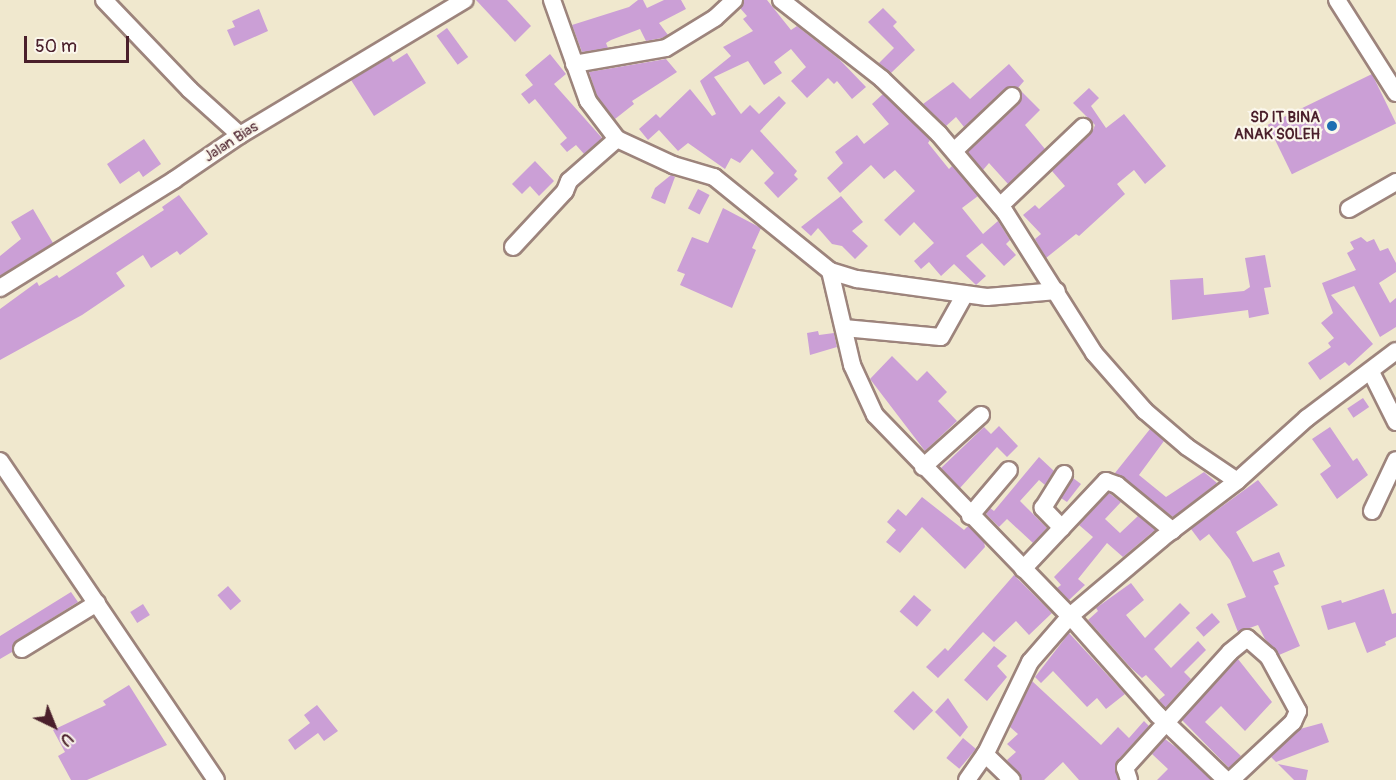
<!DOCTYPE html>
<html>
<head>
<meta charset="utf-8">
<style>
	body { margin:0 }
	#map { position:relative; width:1396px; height:780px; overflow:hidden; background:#f0e8ce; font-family:Pangolin,sans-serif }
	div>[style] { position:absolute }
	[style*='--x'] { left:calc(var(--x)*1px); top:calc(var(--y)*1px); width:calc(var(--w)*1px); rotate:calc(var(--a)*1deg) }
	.building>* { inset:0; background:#cb9fd6; transform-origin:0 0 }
	.roads { filter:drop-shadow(2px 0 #9d847c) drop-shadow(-2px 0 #9d847c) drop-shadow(0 2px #9d847c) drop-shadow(0 -2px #9d847c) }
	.minor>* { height:16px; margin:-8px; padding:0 8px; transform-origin:8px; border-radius:8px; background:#fff }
	.dots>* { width:16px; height:16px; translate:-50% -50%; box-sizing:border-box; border:3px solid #fbf7ec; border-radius:50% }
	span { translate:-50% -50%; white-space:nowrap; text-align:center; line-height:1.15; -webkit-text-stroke:4.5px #fbf7ec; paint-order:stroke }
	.poi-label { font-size:15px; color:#4a1f2b; font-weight:700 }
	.right { translate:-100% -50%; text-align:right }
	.street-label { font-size:15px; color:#4a1f2b }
	.north { position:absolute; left:24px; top:696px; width:60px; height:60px; -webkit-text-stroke:4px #fbf7ec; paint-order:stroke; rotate:137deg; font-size:16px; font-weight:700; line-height:24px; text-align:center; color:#4a1f2b }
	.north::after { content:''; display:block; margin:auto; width:21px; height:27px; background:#4a1f2b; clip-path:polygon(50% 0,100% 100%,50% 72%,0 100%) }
	.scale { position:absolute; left:24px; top:36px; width:105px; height:27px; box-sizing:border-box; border:3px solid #4a1f2b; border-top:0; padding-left:8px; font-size:18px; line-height:21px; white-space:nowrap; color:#4a1f2b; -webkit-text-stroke:4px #fbf7ec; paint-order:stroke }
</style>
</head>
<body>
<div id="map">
	<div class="building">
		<i style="clip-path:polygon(476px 0,507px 0,531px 26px,515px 42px)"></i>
		<i style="clip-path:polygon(638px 0,643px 0,647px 8px,664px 0,681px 0,686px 9px,659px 23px,668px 35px,662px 38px,646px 41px,640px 29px,611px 40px,606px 43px,608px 48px,582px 52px,572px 25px,629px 7px)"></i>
		<i style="clip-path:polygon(744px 0,767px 0,791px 30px,797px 26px,839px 59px,866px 87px,852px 99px,837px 81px,834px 84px,828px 78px,807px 98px,791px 81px,806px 67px,791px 49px,774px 62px,782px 73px,764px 85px,748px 61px,714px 77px,741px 114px,750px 105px,759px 114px,779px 96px,786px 103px,760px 131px,797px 171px,794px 175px,798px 179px,778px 198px,764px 183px,774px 173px,752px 149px,740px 163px,731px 158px,725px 169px,688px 143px,678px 151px,659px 130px,648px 140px,639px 129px,656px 114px,660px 118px,690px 89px,712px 116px,716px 114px,700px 81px,731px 56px,723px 47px,753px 31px,743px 19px,747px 16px,740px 8px)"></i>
		<i style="clip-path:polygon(883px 8px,897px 22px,893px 26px,915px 50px,891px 73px,879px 63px,894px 48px,868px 22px)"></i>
		<i style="clip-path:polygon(259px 9px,268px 31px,234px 46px,227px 30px,235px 27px,232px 21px)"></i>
		<i style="left:447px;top:28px;width:36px;height:13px;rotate:54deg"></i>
		<i style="clip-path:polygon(407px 53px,426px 83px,374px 116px,351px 80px,390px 57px,393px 62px)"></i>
		<i style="clip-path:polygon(550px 54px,566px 74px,554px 84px,602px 138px,584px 154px,576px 145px,567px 152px,560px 144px,567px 138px,535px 99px,529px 104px,521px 94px,533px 85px,525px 75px)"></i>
		<i style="clip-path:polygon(666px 59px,677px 72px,632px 101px,634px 104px,615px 119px,597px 96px,589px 72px)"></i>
		<i style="clip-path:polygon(1009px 64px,1024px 81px,1018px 88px,1005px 88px,964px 127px,956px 117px,946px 126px,923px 104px,953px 82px,970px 99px)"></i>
		<i style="left:1372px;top:74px;width:55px;height:116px;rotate:64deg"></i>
		<i style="clip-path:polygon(1089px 88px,1099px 98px,1091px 106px,1106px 128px,1124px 114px,1166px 166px,1145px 184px,1134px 170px,1117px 184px,1125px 194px,1079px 236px,1076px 234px,1046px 258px,1035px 239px,1041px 234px,1023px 215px,1035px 205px,1039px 209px,1065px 186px,1052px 171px,1093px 130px,1095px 125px,1073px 103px)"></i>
		<i style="clip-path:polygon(1020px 90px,1040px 110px,1025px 125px,1045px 149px,1008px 184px,989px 163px,983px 170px,968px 152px,1019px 104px)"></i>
		<i style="clip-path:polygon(883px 94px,930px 140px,928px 143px,949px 169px,952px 166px,978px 196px,962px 208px,983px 234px,998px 221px,1010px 240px,1006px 244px,1016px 255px,1004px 266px,982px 243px,966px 256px,986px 276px,976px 285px,954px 264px,941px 276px,929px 262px,921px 269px,914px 261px,934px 243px,914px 222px,900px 236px,884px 220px,915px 191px,895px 170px,884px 179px,871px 165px,840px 193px,827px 178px,843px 163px,835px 152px,857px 135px,864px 144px,889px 124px,872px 104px)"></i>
		<i style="clip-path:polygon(144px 139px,161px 164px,143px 177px,139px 171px,120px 184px,107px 164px)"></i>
		<i style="clip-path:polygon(535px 161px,554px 181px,539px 196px,530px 186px,522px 194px,512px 184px)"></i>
		<i style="clip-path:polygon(671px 175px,675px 177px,665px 204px,651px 198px,655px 188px)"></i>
		<i style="left:698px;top:189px;width:13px;height:22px;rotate:27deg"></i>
		<i style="clip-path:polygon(179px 195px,208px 234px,180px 255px,177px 251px,151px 268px,143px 255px,116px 273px,125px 286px,82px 315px,0 360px,0 309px,37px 282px,39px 286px,57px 275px,59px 278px,164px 210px,162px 207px)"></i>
		<i style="clip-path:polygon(841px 196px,863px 222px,852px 231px,868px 246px,855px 259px,842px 246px,832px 244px,818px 228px,811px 236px,801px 227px)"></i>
		<i style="clip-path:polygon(723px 208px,761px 228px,752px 248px,756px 250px,732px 308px,680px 285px,685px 274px,677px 271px,692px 237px,708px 243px)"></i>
		<i style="clip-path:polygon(33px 209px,53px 243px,0 276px,0 256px,21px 239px,11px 222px)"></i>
		<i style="clip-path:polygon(1361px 237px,1367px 242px,1374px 239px,1380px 251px,1388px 248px,1396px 263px,1396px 272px,1379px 283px,1390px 303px,1396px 298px,1396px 327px,1380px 337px,1354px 286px,1331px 295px,1373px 344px,1349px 366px,1345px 362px,1320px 380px,1308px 363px,1331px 347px,1328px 343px,1334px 338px,1321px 323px,1333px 313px,1322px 283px,1356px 270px,1347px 253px,1354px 249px,1350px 242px)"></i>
		<i style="clip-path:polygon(1265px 255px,1271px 287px,1264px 288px,1269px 314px,1249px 318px,1248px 310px,1172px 320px,1170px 280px,1203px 278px,1204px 295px,1244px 291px,1250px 287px,1245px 258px)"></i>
		<i style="clip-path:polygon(818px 331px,819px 335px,834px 333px,837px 347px,810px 355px,807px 333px)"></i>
		<i style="clip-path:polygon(892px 356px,917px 381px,927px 371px,947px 392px,938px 401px,957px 421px,925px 451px,870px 379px)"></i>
		<i style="left:1363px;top:398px;width:11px;height:19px;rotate:56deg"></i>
		<i style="clip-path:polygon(999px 426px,1018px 446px,1007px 457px,997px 447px,960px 488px,941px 468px,984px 427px,991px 434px)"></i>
		<i style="clip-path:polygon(1330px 427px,1353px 461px,1357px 458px,1368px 475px,1337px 499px,1320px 474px,1331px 466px,1312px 439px)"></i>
		<i style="clip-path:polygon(1150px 429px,1164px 441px,1139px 475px,1166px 497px,1204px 472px,1217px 483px,1173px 517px,1115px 473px)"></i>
		<i style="clip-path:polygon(1039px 457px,1054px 471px,1045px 485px,1039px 480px,1020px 501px,1047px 528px,1033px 543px,1007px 519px,999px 527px,986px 514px,990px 508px,994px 511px)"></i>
		<i style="clip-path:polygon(1073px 478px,1081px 484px,1067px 502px,1061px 498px)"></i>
		<i style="clip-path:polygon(1258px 480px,1278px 505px,1236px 532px,1253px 562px,1279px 552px,1285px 566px,1273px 571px,1279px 584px,1274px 586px,1300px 646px,1279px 655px,1265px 639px,1258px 625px,1238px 632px,1227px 604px,1246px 597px,1230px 560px,1209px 534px,1200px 541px,1191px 529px)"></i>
		<i style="clip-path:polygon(1109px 493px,1121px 502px,1105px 519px,1120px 533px,1138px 516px,1155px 530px,1123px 557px,1107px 543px,1078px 579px,1085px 585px,1069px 600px,1057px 588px,1061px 585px,1054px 577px,1093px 537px,1079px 525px)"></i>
		<i style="clip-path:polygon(922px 497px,964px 530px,968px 526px,984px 542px,985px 547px,965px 569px,922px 527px,900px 553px,886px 542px,896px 530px,887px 522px,898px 509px,906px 516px)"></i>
		<i style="clip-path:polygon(1014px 575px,1052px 613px,1029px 635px,1016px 621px,994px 642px,983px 632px,938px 678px,926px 667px,945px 648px,948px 651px)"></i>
		<i style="clip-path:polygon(1131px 583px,1144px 600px,1126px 615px,1145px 638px,1180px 603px,1190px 613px,1154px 649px,1171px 668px,1198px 641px,1206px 650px,1184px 672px,1191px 679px,1165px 708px,1159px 700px,1165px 695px,1146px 675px,1142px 678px,1130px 667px,1088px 620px,1098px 611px,1096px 608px)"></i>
		<i style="left:228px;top:586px;width:20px;height:14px;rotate:49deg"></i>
		<i style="clip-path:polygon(1384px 589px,1392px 614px,1396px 613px,1396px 637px,1385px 642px,1386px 645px,1367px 653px,1355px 622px,1328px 630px,1321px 606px,1341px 600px,1342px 603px)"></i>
		<i style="clip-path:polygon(71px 592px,78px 602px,17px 640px,12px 652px,0 659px,0 636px)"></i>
		<i style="left:914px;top:595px;width:23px;height:22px;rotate:41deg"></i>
		<i style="left:143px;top:604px;width:13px;height:15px;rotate:58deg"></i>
		<i style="left:1212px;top:613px;width:12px;height:22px;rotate:48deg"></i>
		<i style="clip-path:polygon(1069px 633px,1125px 694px,1106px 709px,1097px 698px,1087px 707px,1053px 671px,1041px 683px,1035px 677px)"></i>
		<i style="clip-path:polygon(994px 646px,1007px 656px,997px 666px,1007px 677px,987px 701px,964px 680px)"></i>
		<i style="clip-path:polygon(1238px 659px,1272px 702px,1245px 731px,1221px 706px,1205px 722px,1241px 756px,1229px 768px,1182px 720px)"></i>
		<i style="clip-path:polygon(1032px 681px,1101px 745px,1118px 727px,1129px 738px,1144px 721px,1149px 726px,1117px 761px,1118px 780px,1079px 780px,1063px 762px,1044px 780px,1022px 780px,1007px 760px,1016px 752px,1007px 744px,1018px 734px,1010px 727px)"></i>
		<i style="clip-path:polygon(129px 685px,167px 745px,87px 780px,71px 780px,58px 756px,65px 752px,53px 730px,106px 705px,103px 701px)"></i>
		<i style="left:913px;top:691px;width:28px;height:28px;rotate:44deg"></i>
		<i style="clip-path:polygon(948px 698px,968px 727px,960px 737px,935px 712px)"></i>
		<i style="clip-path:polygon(317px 705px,338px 731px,324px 741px,318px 733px,295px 750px,288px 740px,310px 723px,304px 715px)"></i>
		<i style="clip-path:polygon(1322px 723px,1329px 742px,1276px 762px,1271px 757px,1300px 729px)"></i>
		<i style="left:963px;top:738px;width:17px;height:26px;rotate:40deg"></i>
		<i style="clip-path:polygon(1165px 739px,1177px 748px,1211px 780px,1157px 780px,1168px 769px,1152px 754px)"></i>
		<i style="clip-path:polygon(1278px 764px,1308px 770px,1306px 780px,1294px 780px)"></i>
	</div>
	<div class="roads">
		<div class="minor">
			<i style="--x:104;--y:0;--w:124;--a:46.3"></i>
			<i style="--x:190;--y:90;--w:67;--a:42"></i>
			<i style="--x:552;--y:0;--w:107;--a:70.4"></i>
			<i style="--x:588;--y:101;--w:48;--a:52.7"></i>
			<i style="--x:617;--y:139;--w:62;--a:24.9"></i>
			<i style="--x:673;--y:165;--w:43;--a:16.3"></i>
			<i style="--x:714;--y:177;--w:149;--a:39"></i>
			<i style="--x:830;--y:271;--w:28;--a:17"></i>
			<i style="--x:857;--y:279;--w:131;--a:7.9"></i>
			<i style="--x:987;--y:297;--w:70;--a:-4.9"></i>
			<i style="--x:781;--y:0;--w:128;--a:38"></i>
			<i style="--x:882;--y:79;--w:79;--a:44"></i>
			<i style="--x:939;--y:134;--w:102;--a:49.8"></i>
			<i style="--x:1005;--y:212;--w:167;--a:57.7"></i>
			<i style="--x:1094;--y:353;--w:77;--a:48.7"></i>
			<i style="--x:1145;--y:411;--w:55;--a:40.6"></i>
			<i style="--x:1187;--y:447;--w:60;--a:34.2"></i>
			<i style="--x:1337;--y:0;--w:110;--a:57.6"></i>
			<i style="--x:574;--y:64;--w:93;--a:-9.9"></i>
			<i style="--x:666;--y:48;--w:57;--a:-31.5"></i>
			<i style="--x:715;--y:18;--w:26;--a:-43"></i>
			<i style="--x:954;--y:151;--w:80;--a:-43.5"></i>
			<i style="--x:1000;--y:206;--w:115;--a:-43.6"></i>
			<i style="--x:1349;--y:209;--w:54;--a:-29.9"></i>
			<i style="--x:513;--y:247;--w:76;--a:-47.1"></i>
			<i style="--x:565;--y:191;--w:11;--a:-68"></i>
			<i style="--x:569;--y:181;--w:64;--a:-41.2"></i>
			<i style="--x:830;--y:271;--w:97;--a:76.8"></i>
			<i style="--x:852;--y:365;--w:55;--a:65.3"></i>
			<i style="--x:875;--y:415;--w:280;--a:45.9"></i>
			<i style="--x:1070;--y:616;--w:132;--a:48.4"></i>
			<i style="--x:1158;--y:715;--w:94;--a:43.7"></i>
			<i style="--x:0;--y:288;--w:205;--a:-31.8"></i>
			<i style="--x:174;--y:180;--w:80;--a:-34.3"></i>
			<i style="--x:240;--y:135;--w:262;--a:-31"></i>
			<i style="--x:844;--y:328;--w:97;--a:5.3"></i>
			<i style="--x:941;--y:337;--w:49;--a:-60.8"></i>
			<i style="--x:1371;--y:372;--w:56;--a:63.4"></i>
			<i style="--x:0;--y:461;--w:385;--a:55.9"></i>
			<i style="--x:923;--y:467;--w:78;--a:-41.9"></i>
			<i style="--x:1372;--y:511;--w:56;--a:-64.8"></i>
			<i style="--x:970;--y:516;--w:60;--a:-49.7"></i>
			<i style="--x:1062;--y:528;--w:28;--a:-134"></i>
			<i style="--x:1043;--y:508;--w:40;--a:-58"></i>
			<i style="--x:1023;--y:569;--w:121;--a:-46.7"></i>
			<i style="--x:1106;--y:481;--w:12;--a:20"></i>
			<i style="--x:1117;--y:485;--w:72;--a:39.4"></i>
			<i style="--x:22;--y:649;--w:88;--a:-31.5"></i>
			<i style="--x:985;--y:754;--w:37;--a:44"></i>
			<i style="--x:967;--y:780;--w:35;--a:-55"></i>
			<i style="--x:987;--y:751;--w:99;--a:-64.2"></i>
			<i style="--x:1030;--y:662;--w:61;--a:-49"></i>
			<i style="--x:1070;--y:616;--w:119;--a:-40.2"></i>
			<i style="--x:1161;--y:539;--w:96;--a:-37.3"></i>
			<i style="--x:1237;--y:481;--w:94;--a:-42"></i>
			<i style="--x:1307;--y:418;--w:111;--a:-37"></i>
			<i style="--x:1129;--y:780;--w:13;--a:-108"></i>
			<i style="--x:1125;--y:768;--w:156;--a:-47.8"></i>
			<i style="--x:1230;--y:652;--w:22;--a:-39"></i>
			<i style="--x:1247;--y:638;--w:28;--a:41"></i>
			<i style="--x:1268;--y:656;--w:63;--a:61.4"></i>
			<i style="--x:1298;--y:711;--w:12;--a:114"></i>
			<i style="--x:1293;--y:722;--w:85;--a:136.9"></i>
		</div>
	</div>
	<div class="dots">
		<i style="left:1332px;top:126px;background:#1f6fb2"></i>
	</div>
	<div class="poi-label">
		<span class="right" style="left:1320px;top:126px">SD IT BINA<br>ANAK SOLEH</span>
	</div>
	<div class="street-label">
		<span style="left:231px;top:142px;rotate:-33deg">Jalan Bias</span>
	</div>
	<div class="north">U</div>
	<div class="scale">50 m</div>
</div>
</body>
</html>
